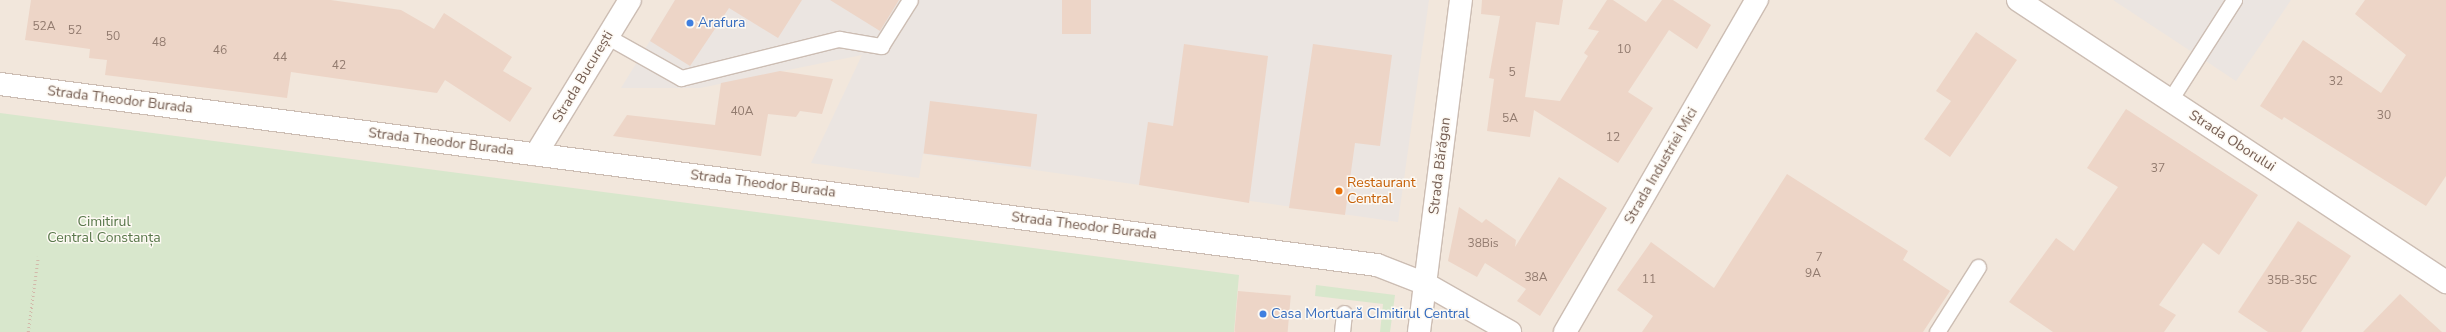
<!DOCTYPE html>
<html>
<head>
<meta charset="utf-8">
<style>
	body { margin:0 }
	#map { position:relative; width:2446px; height:332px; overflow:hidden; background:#fbf5ed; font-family:"Nunito Sans",sans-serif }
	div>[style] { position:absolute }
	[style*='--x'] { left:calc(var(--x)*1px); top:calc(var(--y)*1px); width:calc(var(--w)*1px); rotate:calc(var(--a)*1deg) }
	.residential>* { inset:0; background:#f2e7dc; transform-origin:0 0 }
	.industrial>* { inset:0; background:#ebe5e1 }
	.green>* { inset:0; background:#d8e7cc }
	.building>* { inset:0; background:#edd5c7; transform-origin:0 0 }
	.path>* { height:2.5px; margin-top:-1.25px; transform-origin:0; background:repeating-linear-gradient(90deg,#d2b9aa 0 1px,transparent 0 4px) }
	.roads { filter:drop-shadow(1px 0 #ccbdb3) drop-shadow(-1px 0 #ccbdb3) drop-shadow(0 1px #ccbdb3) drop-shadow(0 -1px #ccbdb3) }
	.lane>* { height:15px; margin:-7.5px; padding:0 7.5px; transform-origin:7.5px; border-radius:7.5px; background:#fff }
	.street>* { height:22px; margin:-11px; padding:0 11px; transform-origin:11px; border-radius:11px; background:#fff }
	.secondary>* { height:22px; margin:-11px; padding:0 11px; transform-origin:11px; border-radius:11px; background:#fff }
	.dots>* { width:11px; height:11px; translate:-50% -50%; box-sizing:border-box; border:2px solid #fdf9f3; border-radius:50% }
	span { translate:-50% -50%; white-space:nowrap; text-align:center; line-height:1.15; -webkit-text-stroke:3px #fdf9f3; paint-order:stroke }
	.number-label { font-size:12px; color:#927b6f }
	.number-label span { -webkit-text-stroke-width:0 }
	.shop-label { font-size:14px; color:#366cbe }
	.left { translate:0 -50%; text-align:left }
	.street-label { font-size:14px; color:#745d52 }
	.food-label { font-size:14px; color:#c56008 }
	.park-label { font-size:14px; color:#59784b }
</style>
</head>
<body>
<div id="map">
	<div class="residential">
		<i style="left:0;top:0;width:2446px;height:332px"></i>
	</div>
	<div class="industrial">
		<i style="clip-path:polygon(675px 0,1429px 0,1398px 222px,923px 154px,919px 178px,811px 163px,862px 55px,700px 88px,621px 88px)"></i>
		<i style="clip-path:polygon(2113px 0,2291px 0,2236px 81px)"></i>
	</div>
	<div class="green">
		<i style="clip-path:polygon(0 113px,1239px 275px,1234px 332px,0 332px)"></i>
		<i style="clip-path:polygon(1316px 285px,1395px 295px,1390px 332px,1380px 332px,1383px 304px,1315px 296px)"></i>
	</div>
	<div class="building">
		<i style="clip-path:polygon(31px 0,331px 0,401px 10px,434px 29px,444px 13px,512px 57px,503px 71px,532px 88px,510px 122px,445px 80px,437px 93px,291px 72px,287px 98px,105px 75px,107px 60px,89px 58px,90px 49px,25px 40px)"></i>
		<i style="clip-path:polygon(675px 0,802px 0,778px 38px,729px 8px,690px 66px,650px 41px)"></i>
		<i style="clip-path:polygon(830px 0,899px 0,880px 31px)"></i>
		<i style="left:1062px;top:0;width:29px;height:34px"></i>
		<i style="clip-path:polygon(1482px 0,1563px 0,1559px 25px,1536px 22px,1525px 97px,1560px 101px,1588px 56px,1584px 53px,1599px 31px,1588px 29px,1607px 0,1613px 0,1646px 22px,1662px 0,1673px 0,1711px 25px,1697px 49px,1669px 30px,1628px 92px,1653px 108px,1618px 163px,1534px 110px,1530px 137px,1487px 131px,1494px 79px,1489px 78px,1500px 16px,1481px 14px)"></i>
		<i style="clip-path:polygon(2365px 0,2446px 0,2446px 176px,2426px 206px,2284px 117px,2282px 120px,2260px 106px,2303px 40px,2381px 93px,2406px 55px,2355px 14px)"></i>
		<i style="clip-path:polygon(1976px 32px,2017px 60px,1950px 157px,1924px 139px,1951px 101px,1936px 91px)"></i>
		<i style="clip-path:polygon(1184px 44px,1268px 56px,1249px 203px,1139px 185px,1148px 122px,1173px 126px)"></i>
		<i style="clip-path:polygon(1313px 44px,1392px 55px,1380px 146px,1355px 143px,1345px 215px,1289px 208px)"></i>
		<i style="clip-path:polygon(780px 71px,833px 79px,822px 114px,800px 111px,796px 117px,768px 114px,761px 156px,613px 136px,627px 115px,715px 125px,721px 83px)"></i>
		<i style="left:930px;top:101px;width:108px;height:53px;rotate:7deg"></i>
		<i style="clip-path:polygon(2126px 109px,2258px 195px,2219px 255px,2203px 243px,2159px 305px,2176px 315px,2164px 332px,2053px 332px,2009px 302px,2056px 238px,2074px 251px,2118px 187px,2087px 168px)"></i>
		<i style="clip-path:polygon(1787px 174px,1908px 251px,1903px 260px,1950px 291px,1923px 332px,1642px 332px,1653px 316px,1617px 290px,1651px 242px,1714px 288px)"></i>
		<i style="clip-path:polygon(1559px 177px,1607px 208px,1540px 316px,1517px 301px,1526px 289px,1485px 263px,1477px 277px,1448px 261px,1459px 207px,1482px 223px,1486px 219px,1516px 240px,1515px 247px)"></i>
		<i style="clip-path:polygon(2298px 221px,2351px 256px,2301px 332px,2268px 332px,2238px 312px)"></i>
		<i style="left:1238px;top:291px;width:53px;height:41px;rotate:5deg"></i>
		<i style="clip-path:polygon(2400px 294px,2442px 332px,2363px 332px)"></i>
	</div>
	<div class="path">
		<i style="--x:28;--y:332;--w:76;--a:-82.4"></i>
	</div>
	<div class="roads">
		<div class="lane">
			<i style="--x:608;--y:37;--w:84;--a:29.3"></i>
			<i style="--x:681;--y:78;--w:163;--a:-13.9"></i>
			<i style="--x:839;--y:39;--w:43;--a:9.5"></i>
			<i style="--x:881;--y:46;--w:54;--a:-57.8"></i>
			<i style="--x:2170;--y:100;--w:119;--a:-57.4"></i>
			<i style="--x:1342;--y:332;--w:19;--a:-84"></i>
			<i style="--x:1937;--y:332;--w:77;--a:-57.8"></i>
		</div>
		<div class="street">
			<i style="--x:2018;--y:0;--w:513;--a:33.38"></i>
			<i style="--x:1419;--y:332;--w:335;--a:-82.8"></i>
			<i style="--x:1565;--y:332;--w:384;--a:-60"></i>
		</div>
		<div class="secondary">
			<i style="--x:0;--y:84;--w:1389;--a:7.49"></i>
			<i style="--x:1377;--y:265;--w:53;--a:21.2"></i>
			<i style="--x:1426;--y:284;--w:97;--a:29.7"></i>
			<i style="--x:536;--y:154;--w:180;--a:-58.6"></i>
		</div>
	</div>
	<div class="dots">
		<i style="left:690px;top:23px;background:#3f7fe0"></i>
		<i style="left:1339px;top:191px;background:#e8710a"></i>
		<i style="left:1263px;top:314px;background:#3f7fe0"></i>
	</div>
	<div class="number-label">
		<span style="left:44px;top:27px">52A</span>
		<span style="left:75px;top:31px">52</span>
		<span style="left:113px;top:37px">50</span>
		<span style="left:159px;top:43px">48</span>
		<span style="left:1624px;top:50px">10</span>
		<span style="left:220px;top:51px">46</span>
		<span style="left:280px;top:58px">44</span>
		<span style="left:339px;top:66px">42</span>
		<span style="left:1512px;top:73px">5</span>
		<span style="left:2336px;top:82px">32</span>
		<span style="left:742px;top:112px">40A</span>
		<span style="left:2384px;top:116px">30</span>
		<span style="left:1510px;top:119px">5A</span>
		<span style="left:1613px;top:138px">12</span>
		<span style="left:2158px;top:169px">37</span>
		<span style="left:1483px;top:244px">38Bis</span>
		<span style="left:1819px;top:258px">7</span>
		<span style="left:1813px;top:274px">9A</span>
		<span style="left:1536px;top:278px">38A</span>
		<span style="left:1649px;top:280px">11</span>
		<span style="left:2292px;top:281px">35B-35C</span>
	</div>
	<div class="shop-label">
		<span class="left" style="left:698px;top:23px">Arafura</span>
		<span class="left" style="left:1271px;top:314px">Casa Mortuară CImitirul Central</span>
	</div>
	<div class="street-label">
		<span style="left:583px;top:77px;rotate:-59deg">Strada București</span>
		<span style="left:120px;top:100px;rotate:7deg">Strada Theodor Burada</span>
		<span style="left:2232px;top:141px;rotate:33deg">Strada Oborului</span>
		<span style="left:441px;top:142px;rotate:7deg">Strada Theodor Burada</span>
		<span style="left:1440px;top:166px;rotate:-83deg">Strada Bărăgan</span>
		<span style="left:1661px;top:166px;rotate:-60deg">Strada Industriei Mici</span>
		<span style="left:763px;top:184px;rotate:7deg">Strada Theodor Burada</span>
		<span style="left:1084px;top:226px;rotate:7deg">Strada Theodor Burada</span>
	</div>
	<div class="food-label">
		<span class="left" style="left:1347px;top:191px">Restaurant<br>Central</span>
	</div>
	<div class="park-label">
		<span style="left:104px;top:230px">Cimitirul<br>Central Constanța</span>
	</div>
</div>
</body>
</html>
